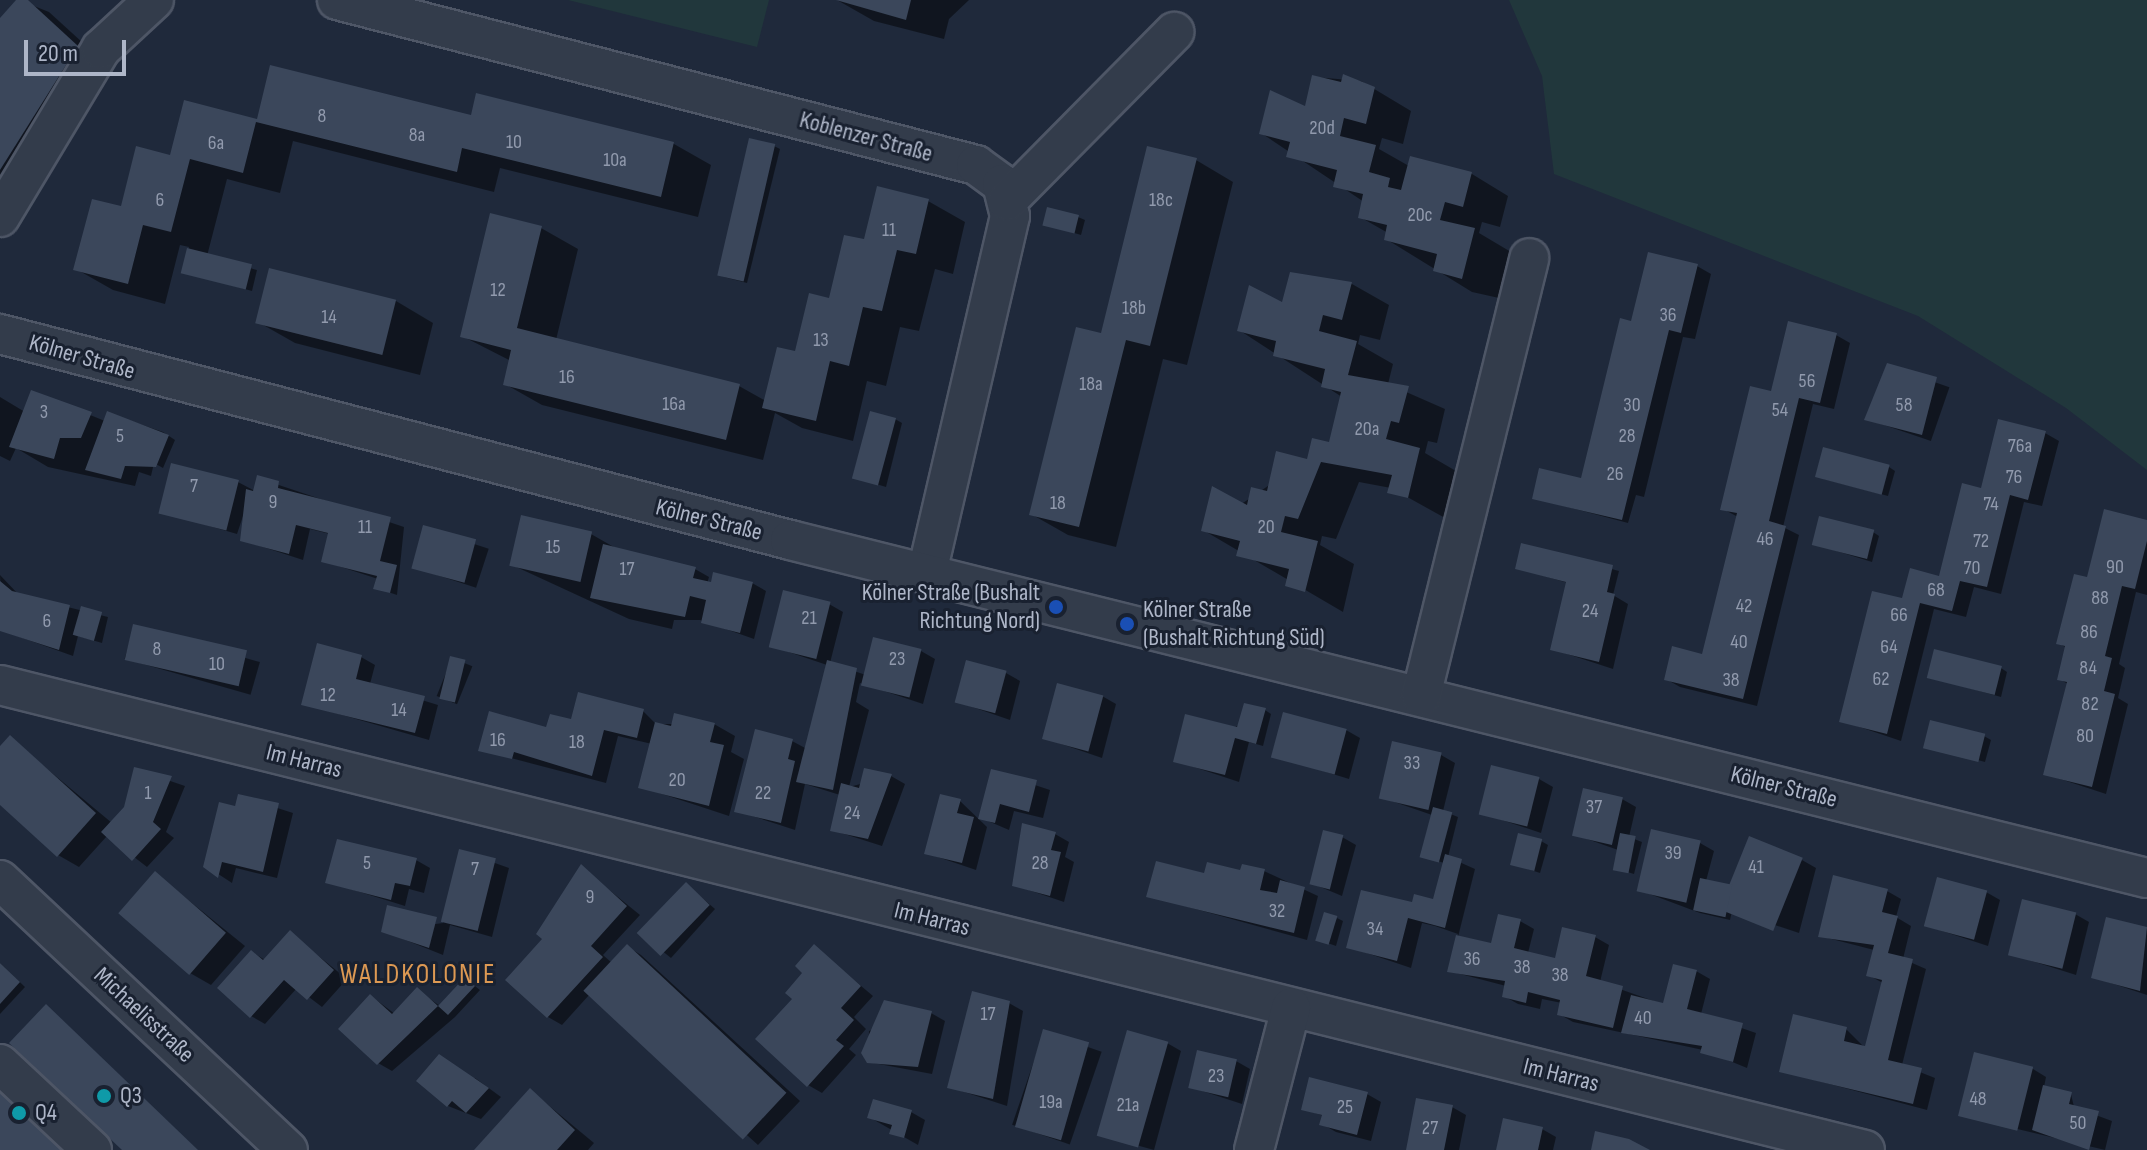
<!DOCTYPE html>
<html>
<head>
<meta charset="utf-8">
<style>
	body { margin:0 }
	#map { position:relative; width:2147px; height:1150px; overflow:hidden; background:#1f293b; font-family:"Sofia Sans Condensed",sans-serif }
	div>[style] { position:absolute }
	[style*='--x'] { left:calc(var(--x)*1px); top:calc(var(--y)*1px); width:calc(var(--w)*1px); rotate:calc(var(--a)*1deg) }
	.green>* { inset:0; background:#21373c }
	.shadow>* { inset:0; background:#0007; transform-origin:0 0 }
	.building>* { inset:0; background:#3b475b; transform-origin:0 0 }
	.roads { filter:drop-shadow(2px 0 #4e5666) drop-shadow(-2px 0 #4e5666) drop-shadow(0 2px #4e5666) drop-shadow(0 -2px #4e5666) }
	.minor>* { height:38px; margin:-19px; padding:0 19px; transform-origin:19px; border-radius:19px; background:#333c4b }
	.dots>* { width:22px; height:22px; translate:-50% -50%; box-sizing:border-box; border:4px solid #192130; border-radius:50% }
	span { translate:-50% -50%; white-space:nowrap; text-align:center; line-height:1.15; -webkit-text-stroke:6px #192130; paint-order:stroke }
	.number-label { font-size:20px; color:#919aad }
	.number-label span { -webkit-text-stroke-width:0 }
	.street-label { font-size:24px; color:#aeb6c8 }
	.poi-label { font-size:24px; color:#aeb6c8 }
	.right { translate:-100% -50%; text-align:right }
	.left { translate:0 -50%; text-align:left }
	.quarter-label { font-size:28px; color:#dd9953; letter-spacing:2px }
	.scale { position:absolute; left:24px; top:40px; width:102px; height:36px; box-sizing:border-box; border:4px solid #aeb6c8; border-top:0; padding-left:10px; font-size:24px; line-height:28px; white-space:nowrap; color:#aeb6c8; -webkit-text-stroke:6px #192130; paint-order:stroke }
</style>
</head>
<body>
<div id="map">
	<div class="green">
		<i style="clip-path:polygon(568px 0,769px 0,757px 47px)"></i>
		<i style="clip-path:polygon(1509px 0,2147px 0,2147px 470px,2066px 408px,1918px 316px,1554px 174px,1542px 76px)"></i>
	</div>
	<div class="shadow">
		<i style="clip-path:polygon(19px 0,49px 12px,105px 63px,0 228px,0 21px)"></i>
		<i style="clip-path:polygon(837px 0,969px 0,949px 19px,944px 39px,874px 21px)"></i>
		<i style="clip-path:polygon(1314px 77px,1361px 81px,1411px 111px,1403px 144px,1382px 138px,1379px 149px,1409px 166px,1411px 159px,1472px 174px,1508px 196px,1500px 227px,1482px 222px,1479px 233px,1511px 252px,1499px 298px,1472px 292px,1386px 239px,1388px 233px,1360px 217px,1364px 202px,1261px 133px,1306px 109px)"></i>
		<i style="clip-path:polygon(478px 95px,674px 144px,711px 165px,698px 217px,500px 168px,494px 192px,293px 141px,280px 193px,227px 179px,207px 256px,257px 270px,252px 291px,183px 272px,189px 247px,180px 245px,165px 304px,113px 290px,76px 269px,172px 157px,256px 121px,473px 118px)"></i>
		<i style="clip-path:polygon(774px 146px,780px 149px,747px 283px,724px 277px,718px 274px)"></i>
		<i style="clip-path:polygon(1149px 148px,1196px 160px,1233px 182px,1187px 365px,1163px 359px,1116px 547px,1068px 535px,1031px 514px,1102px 336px)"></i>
		<i style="clip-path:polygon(928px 201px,965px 222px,953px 274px,935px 269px,919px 331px,900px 327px,886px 386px,867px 381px,853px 441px,802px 428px,775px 413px,763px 460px,542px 405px,505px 384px,511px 361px,462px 336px,541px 228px,578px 249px,556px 340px,739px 386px,766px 401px,865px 242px)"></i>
		<i style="clip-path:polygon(1078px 217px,1085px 220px,1081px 235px,1044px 224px)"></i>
		<i style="clip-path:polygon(1697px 266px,1711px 274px,1695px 339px,1683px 337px,1644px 497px,1636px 495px,1628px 523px,1534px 498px,1590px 483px,1633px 323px)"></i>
		<i style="clip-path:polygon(270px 270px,396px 301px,433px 323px,420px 375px,295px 343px,258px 322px)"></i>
		<i style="clip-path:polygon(1352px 284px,1389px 305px,1380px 340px,1360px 335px,1358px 344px,1393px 364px,1388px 384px,1445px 409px,1437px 443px,1428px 441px,1425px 453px,1456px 471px,1445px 518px,1391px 488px,1359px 482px,1336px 539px,1322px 536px,1320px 545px,1354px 564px,1343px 612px,1203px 530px,1330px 444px,1342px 397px,1239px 330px,1284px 304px)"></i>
		<i style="clip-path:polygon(1836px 335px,1850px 343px,1834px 409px,1813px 404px,1783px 527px,1799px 535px,1757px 706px,1680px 687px,1666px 679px,1704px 656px,1738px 517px,1723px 509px,1772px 393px)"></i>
		<i style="left:1888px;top:366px;width:65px;height:57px;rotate:19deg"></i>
		<i style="clip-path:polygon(33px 392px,105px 421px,108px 413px,163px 432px,175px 440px,163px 468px,154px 463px,151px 476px,139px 472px,135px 486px,48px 467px,16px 448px,10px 461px,0 456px,0 397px,25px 412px)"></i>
		<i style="clip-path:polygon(895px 419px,902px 423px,886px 487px,856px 478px)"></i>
		<i style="clip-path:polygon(2045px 433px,2059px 441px,2042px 506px,2024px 502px,2001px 594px,1974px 587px,1966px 617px,1934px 609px,1901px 741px,1842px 721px,1904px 601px,1941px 578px,1983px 490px)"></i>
		<i style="clip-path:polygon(1889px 467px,1895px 471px,1888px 496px,1824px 479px)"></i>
		<i style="clip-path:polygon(258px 478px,404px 527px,397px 595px,376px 588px,378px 579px,323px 561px,330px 534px,310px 529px,303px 560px,242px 540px,243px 516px,237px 534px,161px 512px,238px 482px,255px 491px)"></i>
		<i style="clip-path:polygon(2147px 522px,2147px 595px,2136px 592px,2119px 664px,2125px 668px,2118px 698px,2128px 704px,2106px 794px,2045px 774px,2068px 684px,2059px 679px,2067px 648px,2058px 643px,2088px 580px)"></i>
		<i style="left:425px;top:528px;width:67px;height:41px;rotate:18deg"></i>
		<i style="clip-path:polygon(1873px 532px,1879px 536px,1872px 562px,1814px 544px)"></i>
		<i style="clip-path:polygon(591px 534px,619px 550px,695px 569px,709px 577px,707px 584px,752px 583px,766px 591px,754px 639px,700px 620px,674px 620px,672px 629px,629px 619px,512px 565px)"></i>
		<i style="clip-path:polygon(1523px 545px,1619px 571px,1613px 595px,1628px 604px,1613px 669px,1552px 649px,1568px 583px,1517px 568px)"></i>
		<i style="clip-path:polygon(0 575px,19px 595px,108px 617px,102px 643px,78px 636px,73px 656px,3px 631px)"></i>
		<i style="clip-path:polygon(829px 604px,843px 612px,830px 663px,866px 675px,921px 651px,935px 659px,923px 704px,860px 683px,856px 702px,869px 710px,849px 787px,891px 776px,905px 784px,882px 846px,832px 830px,840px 795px,805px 784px,795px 830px,737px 811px,792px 741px,807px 749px,827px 665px,771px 646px)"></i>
		<i style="left:134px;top:626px;width:131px;height:34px;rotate:16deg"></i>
		<i style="clip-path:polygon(361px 657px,375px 665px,370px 684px,438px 705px,429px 740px,304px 704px)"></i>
		<i style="left:452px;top:658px;width:22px;height:41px;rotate:22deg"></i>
		<i style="clip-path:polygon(2001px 668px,2007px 672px,2001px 697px,1929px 677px)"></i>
		<i style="clip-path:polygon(1006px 673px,1020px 681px,1010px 720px,958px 702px)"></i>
		<i style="clip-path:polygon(1102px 696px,1116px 704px,1102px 758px,1044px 738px)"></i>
		<i style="clip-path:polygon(1265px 710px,1271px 714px,1263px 746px,1249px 742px,1239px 782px,1176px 761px)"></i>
		<i style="clip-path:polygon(643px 711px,656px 724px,714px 724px,735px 736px,731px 752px,744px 759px,729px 816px,641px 787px,652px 744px,618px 736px,606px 783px,480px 750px,572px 722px)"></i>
		<i style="clip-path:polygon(1346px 730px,1360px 738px,1349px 779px,1274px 756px)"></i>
		<i style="clip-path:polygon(1984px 736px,1991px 740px,1985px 762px,1930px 747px)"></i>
		<i style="clip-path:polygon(10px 738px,112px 823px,125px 808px,135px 769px,185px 786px,166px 832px,174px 838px,147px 867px,107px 836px,79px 867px,58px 855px,0 802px,0 749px)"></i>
		<i style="clip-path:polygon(1441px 755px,1455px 763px,1443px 811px,1458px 817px,1448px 857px,1475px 869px,1458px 937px,1493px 946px,1520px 921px,1534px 929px,1528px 953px,1556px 960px,1595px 937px,1609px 945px,1600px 982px,1665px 1005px,1696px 971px,1710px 979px,1701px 1014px,1756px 1033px,1747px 1068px,1703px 1050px,1573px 1022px,1559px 1014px,1562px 1003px,1542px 999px,1540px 1009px,1518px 1004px,1504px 996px,1506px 986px,1449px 971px,1458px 934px,1435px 926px,1422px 923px,1411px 968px,1349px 947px,1411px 904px,1434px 902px,1444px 863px,1422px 856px,1432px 815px,1380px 797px)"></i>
		<i style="clip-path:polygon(993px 771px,1050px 790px,1043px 818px,1014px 811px,1009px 830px,981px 818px)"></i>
		<i style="clip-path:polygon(1539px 779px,1553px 787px,1541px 833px,1481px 813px)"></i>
		<i style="clip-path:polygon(240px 796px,293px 813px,277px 878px,236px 868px,232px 883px,206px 866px)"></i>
		<i style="clip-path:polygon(1622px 799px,1636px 807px,1629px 837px,1642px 842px,1634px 874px,1617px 869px,1618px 850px,1573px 834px)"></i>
		<i style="clip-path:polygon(960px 801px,987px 827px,976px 870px,926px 853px)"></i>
		<i style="clip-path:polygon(1055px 834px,1069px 842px,1065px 857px,1074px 862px,1064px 902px,1014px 885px)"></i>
		<i style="clip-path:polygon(1342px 837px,1356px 845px,1342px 896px,1311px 883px)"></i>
		<i style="clip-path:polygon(1541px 841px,1548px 845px,1540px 873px,1513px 864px)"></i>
		<i style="clip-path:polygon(1700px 843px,1714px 851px,1706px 881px,1737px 891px,1802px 860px,1816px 868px,1799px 933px,1732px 911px,1730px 920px,1700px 913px,1639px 890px)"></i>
		<i style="clip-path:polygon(461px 851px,509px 868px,492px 937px,450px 925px,443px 955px,383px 931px,443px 923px)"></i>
		<i style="clip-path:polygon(416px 860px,430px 868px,424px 893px,409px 889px,405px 906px,328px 882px)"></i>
		<i style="clip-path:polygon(581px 867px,640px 915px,603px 955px,612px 963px,628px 947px,641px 955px,800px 1101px,758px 1145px,590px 994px,562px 1025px,548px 1017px,544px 939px)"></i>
		<i style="clip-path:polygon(1264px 871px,1318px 896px,1307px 940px,1149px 896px,1206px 876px)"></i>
		<i style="clip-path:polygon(156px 874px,245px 946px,211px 985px,190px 973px)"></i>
		<i style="clip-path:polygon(692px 889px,715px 909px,671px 958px,641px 934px)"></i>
		<i style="clip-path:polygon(1887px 891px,1901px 899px,1896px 917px,1911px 926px,1903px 959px,1926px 969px,1902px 1065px,1935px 1078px,1927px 1110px,1781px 1071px,1846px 1029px,1866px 1049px,1883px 983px,1868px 975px,1874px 950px,1820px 936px)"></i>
		<i style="clip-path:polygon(1986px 892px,2000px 900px,1988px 946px,1927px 926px)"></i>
		<i style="clip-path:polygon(2075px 914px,2089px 922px,2076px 975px,2010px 954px)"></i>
		<i style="clip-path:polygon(1337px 918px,1343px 921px,1336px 946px,1319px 940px)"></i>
		<i style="clip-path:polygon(2107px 919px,2147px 929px,2147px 995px,2093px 977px)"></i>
		<i style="clip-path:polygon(290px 933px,347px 979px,322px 1007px,297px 988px,265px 1024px,251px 1016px,252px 952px,265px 960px)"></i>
		<i style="clip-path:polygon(815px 947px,873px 996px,854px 1017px,866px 1029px,849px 1049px,856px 1055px,822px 1093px,808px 1085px,805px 973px)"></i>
		<i style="clip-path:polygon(0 963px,25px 987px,0 1014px)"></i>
		<i style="clip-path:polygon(471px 983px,480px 990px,455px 1017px,392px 1071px,378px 1063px,371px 996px,395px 1014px,417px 990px,440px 1006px)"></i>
		<i style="clip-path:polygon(1009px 1003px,1023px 1011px,1007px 1106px,949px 1087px)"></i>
		<i style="clip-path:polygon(931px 1013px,945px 1021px,932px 1074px,868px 1062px,869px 1031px)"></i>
		<i style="left:1044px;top:1032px;width:61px;height:98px;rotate:19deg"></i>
		<i style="clip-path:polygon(1167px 1043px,1181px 1051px,1154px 1150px,1100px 1135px)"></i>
		<i style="clip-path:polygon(1975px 1054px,2033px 1069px,2046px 1077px,2044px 1087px,2071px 1094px,2074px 1107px,2112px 1121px,2105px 1150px,1959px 1115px)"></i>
		<i style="clip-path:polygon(1236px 1061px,1250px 1069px,1242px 1104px,1190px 1087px)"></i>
		<i style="clip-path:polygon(475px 1078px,501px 1097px,481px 1119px,448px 1106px,419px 1080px)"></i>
		<i style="clip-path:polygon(530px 1090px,594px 1143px,588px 1150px,477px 1150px)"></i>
		<i style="clip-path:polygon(1367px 1094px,1381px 1102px,1371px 1141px,1336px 1132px,1322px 1124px,1324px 1116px,1303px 1109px)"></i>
		<i style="clip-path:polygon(1452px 1107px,1466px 1115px,1459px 1150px,1408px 1150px)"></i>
		<i style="clip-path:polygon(911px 1112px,925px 1120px,918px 1145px,869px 1117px)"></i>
		<i style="clip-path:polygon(1542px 1129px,1556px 1137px,1553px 1150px,1498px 1150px)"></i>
	</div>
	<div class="building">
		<i style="clip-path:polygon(16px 0,28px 0,78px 46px,0 170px,0 18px)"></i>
		<i style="clip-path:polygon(836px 0,911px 0,906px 20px)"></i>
		<i style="clip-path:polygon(270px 65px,471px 115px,476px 93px,674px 142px,661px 197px,462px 148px,457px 172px,256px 122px,243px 173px,190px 159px,171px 232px,143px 225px,128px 284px,73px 270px,92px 199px,121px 206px,136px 146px,170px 155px,184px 100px,257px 119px)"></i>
		<i style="clip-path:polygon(1343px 74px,1375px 87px,1366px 124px,1344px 118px,1340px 136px,1376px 145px,1369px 172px,1390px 178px,1388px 187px,1401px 190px,1410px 156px,1472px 172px,1463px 207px,1445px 202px,1440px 220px,1475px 228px,1462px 279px,1433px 271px,1437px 254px,1384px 240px,1387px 225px,1358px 218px,1363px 194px,1333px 187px,1337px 170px,1286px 157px,1290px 142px,1259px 134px,1270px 90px,1305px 106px,1312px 75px,1341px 82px)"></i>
		<i style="left:749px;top:138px;width:27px;height:141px;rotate:13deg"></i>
		<i style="clip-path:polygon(1147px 146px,1197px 158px,1150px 346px,1126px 340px,1079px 527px,1029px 515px,1076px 327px,1101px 333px)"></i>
		<i style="clip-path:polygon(877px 186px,929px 199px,916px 254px,897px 250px,882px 311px,863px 307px,849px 366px,830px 361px,816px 421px,762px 408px,777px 347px,795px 351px,809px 293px,829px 298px,844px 235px,864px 239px)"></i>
		<i style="left:1047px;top:207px;width:33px;height:19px;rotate:14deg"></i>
		<i style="clip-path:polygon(490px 213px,542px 226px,517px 328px,740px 384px,726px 440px,503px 385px,511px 350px,460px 337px)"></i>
		<i style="left:187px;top:248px;width:67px;height:26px;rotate:14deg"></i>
		<i style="clip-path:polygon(1648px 252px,1698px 264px,1681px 333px,1669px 330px,1622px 520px,1532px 499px,1539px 468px,1581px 478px,1620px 318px,1631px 321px)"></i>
		<i style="left:269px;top:268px;width:131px;height:57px;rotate:14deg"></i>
		<i style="clip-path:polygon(1290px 272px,1352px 282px,1342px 320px,1323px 315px,1319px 331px,1357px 341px,1348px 375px,1409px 386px,1399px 423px,1391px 421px,1386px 439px,1420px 448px,1408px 498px,1387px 493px,1392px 475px,1321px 462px,1298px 519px,1285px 516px,1281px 532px,1318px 541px,1305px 592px,1285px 586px,1289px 569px,1236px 556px,1240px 541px,1201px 531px,1212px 486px,1247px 505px,1251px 487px,1267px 491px,1276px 451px,1307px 459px,1312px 438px,1329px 442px,1341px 392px,1321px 387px,1325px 369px,1273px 356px,1276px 341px,1237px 331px,1249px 285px,1282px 302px)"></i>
		<i style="clip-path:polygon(1788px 321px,1837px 333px,1820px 403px,1799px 398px,1769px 521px,1786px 526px,1743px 699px,1664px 680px,1672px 646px,1702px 654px,1737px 513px,1720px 510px,1750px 386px,1771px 391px)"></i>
		<i style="clip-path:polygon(1887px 363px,1937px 377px,1922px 435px,1864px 420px)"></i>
		<i style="clip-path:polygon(31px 390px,92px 412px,81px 438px,60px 438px,54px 459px,9px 447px)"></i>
		<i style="clip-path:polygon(107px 411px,169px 435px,156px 467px,125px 466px,121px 479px,85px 470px)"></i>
		<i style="left:870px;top:411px;width:27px;height:70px;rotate:15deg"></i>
		<i style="clip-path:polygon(1998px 419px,2046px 431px,2028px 500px,2010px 495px,1987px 587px,1960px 581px,1952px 611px,1920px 603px,1887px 734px,1839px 722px,1872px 591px,1902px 598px,1910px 568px,1939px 576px,1962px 483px,1981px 488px)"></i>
		<i style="left:1823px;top:447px;width:69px;height:31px;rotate:15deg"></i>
		<i style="left:171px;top:463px;width:70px;height:52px;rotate:14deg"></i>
		<i style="clip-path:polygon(257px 475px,279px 481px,278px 488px,391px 517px,380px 561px,397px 565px,390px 593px,373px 589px,377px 576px,321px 562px,328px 533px,296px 525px,289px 554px,240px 541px,246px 489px,253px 491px)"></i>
		<i style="clip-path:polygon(2104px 509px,2147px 520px,2147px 541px,2135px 589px,2122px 586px,2105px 656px,2112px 658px,2104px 691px,2115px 694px,2092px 787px,2043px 775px,2067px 682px,2057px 680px,2065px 646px,2056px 644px,2074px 574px,2087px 577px)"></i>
		<i style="left:521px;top:515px;width:73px;height:52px;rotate:13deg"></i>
		<i style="left:1819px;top:516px;width:57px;height:30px;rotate:14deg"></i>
		<i style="left:423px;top:525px;width:55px;height:45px;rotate:15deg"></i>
		<i style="clip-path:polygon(1521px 543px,1613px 565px,1607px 592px,1615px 594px,1599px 662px,1550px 650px,1566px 582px,1515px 569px)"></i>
		<i style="clip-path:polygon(603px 544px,696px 567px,693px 578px,711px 582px,713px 572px,753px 582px,740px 633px,701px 623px,706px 600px,690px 596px,685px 617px,590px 598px)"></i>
		<i style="clip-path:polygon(0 581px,12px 591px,70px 605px,59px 650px,0 631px)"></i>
		<i style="left:783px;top:590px;width:49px;height:59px;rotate:14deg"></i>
		<i style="left:81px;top:606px;width:22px;height:30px;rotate:16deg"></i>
		<i style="left:133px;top:624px;width:117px;height:37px;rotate:13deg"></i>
		<i style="left:873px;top:637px;width:50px;height:50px;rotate:14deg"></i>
		<i style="clip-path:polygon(317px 643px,362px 655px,356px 679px,425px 696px,415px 733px,301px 705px)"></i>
		<i style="left:1934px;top:649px;width:70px;height:30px;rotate:14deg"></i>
		<i style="left:450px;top:656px;width:16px;height:44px;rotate:14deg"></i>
		<i style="clip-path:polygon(827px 660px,857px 668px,833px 790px,796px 782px)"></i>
		<i style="left:966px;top:660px;width:42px;height:44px;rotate:15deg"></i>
		<i style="left:1057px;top:683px;width:48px;height:58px;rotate:15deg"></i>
		<i style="clip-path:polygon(578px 692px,644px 709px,637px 738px,604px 730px,592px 776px,514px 752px,512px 759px,478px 751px,489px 711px,546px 727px,550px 714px,571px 719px)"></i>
		<i style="clip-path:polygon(1244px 703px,1266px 708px,1256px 744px,1235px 738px,1225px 775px,1173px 762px,1185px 714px,1237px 727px)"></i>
		<i style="left:1283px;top:712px;width:66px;height:47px;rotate:15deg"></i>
		<i style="clip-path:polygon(674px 713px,715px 723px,710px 742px,724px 745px,709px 806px,638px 788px,655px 722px,671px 726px)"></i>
		<i style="left:1930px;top:720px;width:57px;height:29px;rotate:14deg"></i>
		<i style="clip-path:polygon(755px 729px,793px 739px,788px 759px,795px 761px,781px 823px,734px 812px)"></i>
		<i style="clip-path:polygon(10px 735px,96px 813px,57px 857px,0 805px,0 746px)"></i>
		<i style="left:1392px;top:741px;width:51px;height:59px;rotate:13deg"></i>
		<i style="left:1491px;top:765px;width:50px;height:51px;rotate:14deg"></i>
		<i style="clip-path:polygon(134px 767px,172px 776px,153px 822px,161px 829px,132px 861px,101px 832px,124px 807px)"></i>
		<i style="clip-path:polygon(864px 768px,892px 774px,868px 839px,830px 831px,841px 783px,859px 788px)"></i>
		<i style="clip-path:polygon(991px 769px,1037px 780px,1029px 812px,1000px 804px,995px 823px,978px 819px)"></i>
		<i style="left:1583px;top:788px;width:41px;height:49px;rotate:13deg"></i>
		<i style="clip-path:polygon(238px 794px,279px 803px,263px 872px,222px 862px,218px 878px,203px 867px,219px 802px,235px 806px)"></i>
		<i style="clip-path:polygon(940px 794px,961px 799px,957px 813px,974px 817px,962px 863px,924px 854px)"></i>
		<i style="left:1433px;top:807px;width:20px;height:52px;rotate:15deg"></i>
		<i style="clip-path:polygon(1022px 823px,1056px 832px,1051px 850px,1061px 852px,1050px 896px,1012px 886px)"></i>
		<i style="left:1651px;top:829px;width:51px;height:64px;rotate:13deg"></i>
		<i style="left:1323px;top:830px;width:21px;height:56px;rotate:14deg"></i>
		<i style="left:1518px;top:833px;width:25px;height:33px;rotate:14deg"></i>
		<i style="left:1620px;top:833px;width:16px;height:38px;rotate:11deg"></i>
		<i style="left:1749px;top:836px;width:58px;height:79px;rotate:22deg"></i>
		<i style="clip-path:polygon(337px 839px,417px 858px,410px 886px,395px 883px,391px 900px,325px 883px)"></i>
		<i style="left:459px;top:849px;width:38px;height:75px;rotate:14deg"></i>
		<i style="clip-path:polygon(1445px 854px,1462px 859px,1445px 928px,1408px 918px,1397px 961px,1346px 948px,1361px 890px,1412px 902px,1414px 894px,1433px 899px)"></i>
		<i style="clip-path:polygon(1156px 861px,1204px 873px,1207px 862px,1240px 870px,1242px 864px,1265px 869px,1260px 890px,1277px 893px,1280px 880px,1305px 887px,1294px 933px,1146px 897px)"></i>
		<i style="clip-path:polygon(581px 864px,627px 906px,591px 946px,603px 957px,547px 1018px,505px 980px,542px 939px,536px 934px)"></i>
		<i style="left:155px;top:871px;width:94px;height:56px;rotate:41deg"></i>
		<i style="clip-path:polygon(1833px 875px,1888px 889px,1882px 912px,1898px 916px,1888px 953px,1913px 959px,1888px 1060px,1922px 1068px,1913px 1104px,1779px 1072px,1793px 1014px,1847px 1027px,1844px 1041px,1865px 1046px,1882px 980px,1866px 976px,1874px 945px,1818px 937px)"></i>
		<i style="left:1937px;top:877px;width:52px;height:51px;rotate:15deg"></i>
		<i style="left:1700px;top:878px;width:33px;height:33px;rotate:12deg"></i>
		<i style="left:686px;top:882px;width:33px;height:71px;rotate:44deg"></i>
		<i style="left:2022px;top:899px;width:56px;height:58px;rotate:14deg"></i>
		<i style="clip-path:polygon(387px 905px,437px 917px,429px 948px,381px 932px)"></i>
		<i style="left:1324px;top:912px;width:14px;height:30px;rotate:17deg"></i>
		<i style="clip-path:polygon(1498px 914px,1521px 919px,1514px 948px,1555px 958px,1562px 927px,1596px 935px,1586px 976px,1623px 986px,1613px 1028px,1557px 1015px,1560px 1000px,1528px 992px,1526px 1003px,1502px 997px,1505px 981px,1447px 972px,1456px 935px,1491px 943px)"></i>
		<i style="clip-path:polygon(2106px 917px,2147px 927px,2140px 991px,2091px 978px)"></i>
		<i style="clip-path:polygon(290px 930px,334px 970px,307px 1000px,284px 980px,250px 1018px,217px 988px,251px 950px,263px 960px)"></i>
		<i style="left:627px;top:944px;width:218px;height:64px;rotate:43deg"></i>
		<i style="clip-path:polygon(814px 944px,861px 986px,841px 1008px,854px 1020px,836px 1040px,844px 1046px,807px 1087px,755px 1039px,792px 999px,785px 993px,802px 973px,795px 966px)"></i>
		<i style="clip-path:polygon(0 963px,20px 982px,0 1004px)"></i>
		<i style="clip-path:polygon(1673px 964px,1697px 970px,1687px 1009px,1743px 1023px,1733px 1062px,1700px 1053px,1702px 1046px,1621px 1033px,1631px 995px,1663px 1003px)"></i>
		<i style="clip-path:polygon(465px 977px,475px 986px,448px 1015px,438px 1006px,377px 1065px,338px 1029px,370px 994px,392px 1014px,417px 987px,438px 1006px)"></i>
		<i style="clip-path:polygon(972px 991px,1010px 1001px,993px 1099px,947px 1088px)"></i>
		<i style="clip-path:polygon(884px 1000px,932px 1011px,918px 1067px,867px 1063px,861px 1053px)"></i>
		<i style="clip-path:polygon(46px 1004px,198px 1150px,122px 1150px,9px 1043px)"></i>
		<i style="left:1043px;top:1029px;width:48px;height:102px;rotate:16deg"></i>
		<i style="left:1127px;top:1030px;width:43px;height:110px;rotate:16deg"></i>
		<i style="left:1197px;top:1050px;width:41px;height:39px;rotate:13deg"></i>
		<i style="left:1974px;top:1052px;width:61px;height:66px;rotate:14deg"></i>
		<i style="clip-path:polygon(439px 1054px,489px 1088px,466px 1113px,452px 1101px,447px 1107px,416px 1081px)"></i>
		<i style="clip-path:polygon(0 1075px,78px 1150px,0 1150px)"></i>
		<i style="clip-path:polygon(1309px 1077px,1368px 1092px,1357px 1135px,1319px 1125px,1322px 1115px,1301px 1110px)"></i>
		<i style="clip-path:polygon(2043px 1085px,2072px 1092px,2069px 1104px,2099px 1111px,2089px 1150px,2032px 1130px)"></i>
		<i style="clip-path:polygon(530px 1088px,575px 1130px,557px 1150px,474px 1150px)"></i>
		<i style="clip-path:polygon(1416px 1098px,1453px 1105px,1444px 1150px,1406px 1150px)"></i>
		<i style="clip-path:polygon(873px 1099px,912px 1110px,904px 1138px,889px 1134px,892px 1125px,867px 1118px)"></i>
		<i style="clip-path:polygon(1503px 1118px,1543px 1127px,1538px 1150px,1496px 1150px)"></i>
		<i style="clip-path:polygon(1595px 1131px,1629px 1139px,1650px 1150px,1591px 1150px)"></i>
	</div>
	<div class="roads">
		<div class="minor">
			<i style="--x:337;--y:0;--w:660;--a:14.48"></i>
			<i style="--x:976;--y:165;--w:32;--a:36"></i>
			<i style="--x:1002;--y:184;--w:33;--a:76"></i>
			<i style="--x:1010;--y:216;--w:367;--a:103.1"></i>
			<i style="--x:1007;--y:201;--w:238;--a:-45.3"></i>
			<i style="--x:0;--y:217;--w:196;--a:-59"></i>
			<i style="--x:101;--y:49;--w:72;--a:-42.8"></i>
			<i style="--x:0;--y:334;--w:816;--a:14.61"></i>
			<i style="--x:790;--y:540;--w:1398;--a:13.99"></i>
			<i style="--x:0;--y:685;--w:1922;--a:14"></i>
			<i style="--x:1421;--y:696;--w:451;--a:-76.1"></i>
			<i style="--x:0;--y:880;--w:395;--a:43.2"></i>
			<i style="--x:0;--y:1064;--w:126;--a:43.1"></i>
			<i style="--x:1254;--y:1150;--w:147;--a:-75.4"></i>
		</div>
	</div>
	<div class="dots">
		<i style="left:1056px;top:607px;background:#1a4fb4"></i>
		<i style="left:1127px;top:624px;background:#1a4fb4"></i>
		<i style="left:104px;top:1096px;background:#0f9aa8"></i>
		<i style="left:19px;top:1113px;background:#0f9aa8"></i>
	</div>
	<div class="number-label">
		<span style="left:322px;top:116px">8</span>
		<span style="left:1322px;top:128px">20d</span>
		<span style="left:417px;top:135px">8a</span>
		<span style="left:514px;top:142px">10</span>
		<span style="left:216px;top:143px">6a</span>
		<span style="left:615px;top:160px">10a</span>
		<span style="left:160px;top:200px">6</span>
		<span style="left:1161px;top:200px">18c</span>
		<span style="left:1420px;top:215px">20c</span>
		<span style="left:889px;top:230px">11</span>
		<span style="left:498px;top:290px">12</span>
		<span style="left:1134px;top:308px">18b</span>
		<span style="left:1668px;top:315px">36</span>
		<span style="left:329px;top:317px">14</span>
		<span style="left:821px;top:340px">13</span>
		<span style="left:567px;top:377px">16</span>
		<span style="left:1807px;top:381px">56</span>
		<span style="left:1091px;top:384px">18a</span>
		<span style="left:674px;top:404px">16a</span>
		<span style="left:1632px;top:405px">30</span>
		<span style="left:1904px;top:405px">58</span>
		<span style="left:1780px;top:410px">54</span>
		<span style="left:44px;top:412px">3</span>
		<span style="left:1367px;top:429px">20a</span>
		<span style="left:120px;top:436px">5</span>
		<span style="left:1627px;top:436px">28</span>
		<span style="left:2020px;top:446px">76a</span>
		<span style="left:1615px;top:474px">26</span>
		<span style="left:2014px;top:477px">76</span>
		<span style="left:194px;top:486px">7</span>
		<span style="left:273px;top:502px">9</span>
		<span style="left:1058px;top:503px">18</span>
		<span style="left:1991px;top:504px">74</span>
		<span style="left:365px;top:527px">11</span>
		<span style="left:1266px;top:527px">20</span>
		<span style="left:1765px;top:539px">46</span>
		<span style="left:1981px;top:541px">72</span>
		<span style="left:553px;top:547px">15</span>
		<span style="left:2115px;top:567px">90</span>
		<span style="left:1972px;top:568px">70</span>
		<span style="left:627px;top:569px">17</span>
		<span style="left:1936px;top:590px">68</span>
		<span style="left:2100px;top:598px">88</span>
		<span style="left:1744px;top:606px">42</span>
		<span style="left:1590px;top:611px">24</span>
		<span style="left:1899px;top:615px">66</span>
		<span style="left:809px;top:618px">21</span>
		<span style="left:47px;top:621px">6</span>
		<span style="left:2089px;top:632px">86</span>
		<span style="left:1739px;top:642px">40</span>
		<span style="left:1889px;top:647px">64</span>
		<span style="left:157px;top:649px">8</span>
		<span style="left:897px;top:659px">23</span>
		<span style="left:217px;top:664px">10</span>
		<span style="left:2088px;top:668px">84</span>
		<span style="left:1881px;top:679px">62</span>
		<span style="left:1731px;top:680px">38</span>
		<span style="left:328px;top:695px">12</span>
		<span style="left:2090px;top:704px">82</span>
		<span style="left:399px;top:710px">14</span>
		<span style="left:2085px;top:736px">80</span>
		<span style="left:498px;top:740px">16</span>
		<span style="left:577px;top:742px">18</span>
		<span style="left:1412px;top:763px">33</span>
		<span style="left:677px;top:780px">20</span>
		<span style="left:148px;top:793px">1</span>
		<span style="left:763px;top:793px">22</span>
		<span style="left:1594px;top:807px">37</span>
		<span style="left:852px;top:813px">24</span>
		<span style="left:1673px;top:853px">39</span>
		<span style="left:367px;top:863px">5</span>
		<span style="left:1040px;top:863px">28</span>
		<span style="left:1756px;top:867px">41</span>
		<span style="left:475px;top:869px">7</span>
		<span style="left:590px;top:897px">9</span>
		<span style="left:1277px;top:911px">32</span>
		<span style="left:1375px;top:929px">34</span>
		<span style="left:1472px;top:959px">36</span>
		<span style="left:1522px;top:967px">38</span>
		<span style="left:1560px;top:975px">38</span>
		<span style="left:988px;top:1014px">17</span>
		<span style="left:1643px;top:1018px">40</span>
		<span style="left:1216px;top:1076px">23</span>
		<span style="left:1978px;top:1099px">48</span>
		<span style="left:1051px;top:1102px">19a</span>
		<span style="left:1128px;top:1105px">21a</span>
		<span style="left:1345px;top:1107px">25</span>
		<span style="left:2078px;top:1123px">50</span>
		<span style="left:1430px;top:1128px">27</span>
	</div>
	<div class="street-label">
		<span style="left:866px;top:137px;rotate:15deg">Koblenzer Straße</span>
		<span style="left:82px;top:357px;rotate:16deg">Kölner Straße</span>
		<span style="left:709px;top:520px;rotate:14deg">Kölner Straße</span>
		<span style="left:304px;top:761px;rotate:14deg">Im Harras</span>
		<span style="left:1784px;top:787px;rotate:14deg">Kölner Straße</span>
		<span style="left:932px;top:919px;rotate:14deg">Im Harras</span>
		<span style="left:144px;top:1015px;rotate:43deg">Michaelisstraße</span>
		<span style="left:1561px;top:1075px;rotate:14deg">Im Harras</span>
	</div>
	<div class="poi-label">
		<span class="right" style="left:1040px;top:607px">Kölner Straße (Bushalt<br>Richtung Nord)</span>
		<span class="left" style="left:1143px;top:624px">Kölner Straße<br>(Bushalt Richtung Süd)</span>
		<span class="left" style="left:120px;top:1096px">Q3</span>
		<span class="left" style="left:35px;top:1113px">Q4</span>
	</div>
	<div class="quarter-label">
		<span style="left:418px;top:975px">WALDKOLONIE</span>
	</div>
	<div class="scale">20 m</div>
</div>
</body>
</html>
